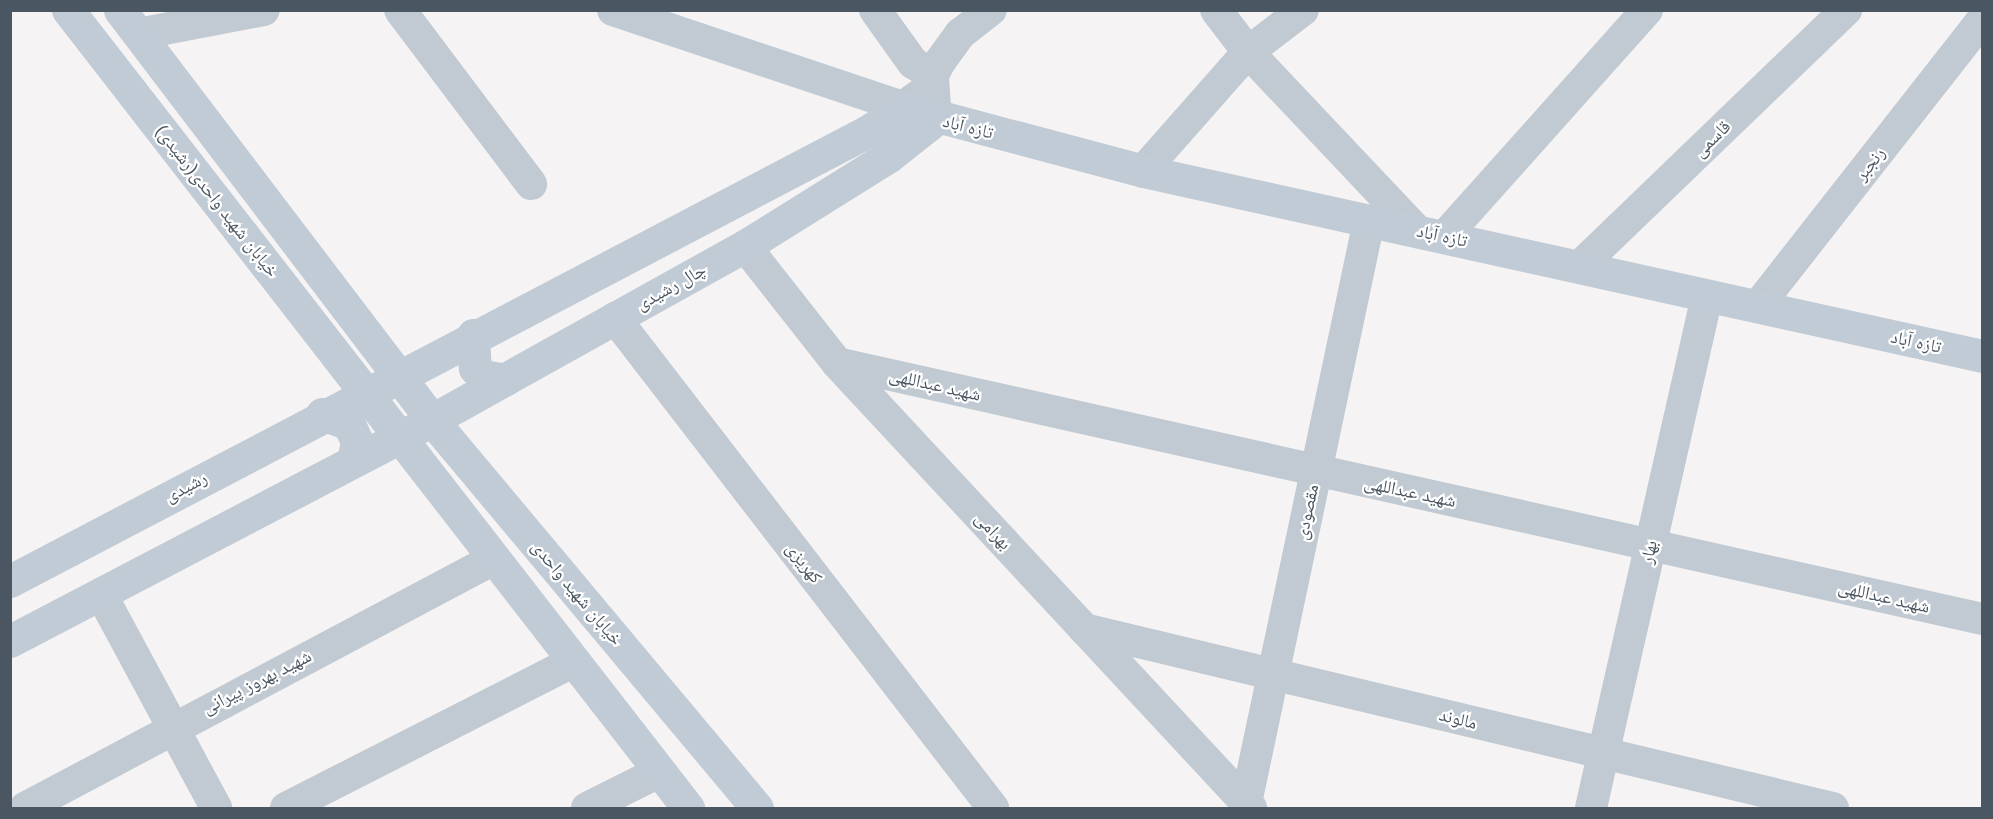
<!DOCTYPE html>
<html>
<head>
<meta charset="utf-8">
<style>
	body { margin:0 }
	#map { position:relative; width:1993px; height:819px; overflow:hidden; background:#f5f3f3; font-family:Helvetica,"Noto Naskh Arabic",sans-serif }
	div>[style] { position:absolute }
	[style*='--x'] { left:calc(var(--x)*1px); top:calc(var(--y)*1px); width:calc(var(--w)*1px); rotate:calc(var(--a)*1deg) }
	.street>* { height:32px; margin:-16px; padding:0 16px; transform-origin:16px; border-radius:16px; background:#c1cad2 }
	.secondary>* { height:33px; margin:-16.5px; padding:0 16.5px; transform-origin:16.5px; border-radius:16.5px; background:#c1cbd6 }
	span { translate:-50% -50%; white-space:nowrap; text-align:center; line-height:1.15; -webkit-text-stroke:4.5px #fff; paint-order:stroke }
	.street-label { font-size:18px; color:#4a5661 }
	.frame { position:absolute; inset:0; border:12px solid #4a5661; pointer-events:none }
</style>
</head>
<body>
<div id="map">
	<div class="street">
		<i style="--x:400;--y:10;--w:218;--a:53"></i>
		<i style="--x:613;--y:10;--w:306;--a:18.5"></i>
		<i style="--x:903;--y:107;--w:36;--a:-36"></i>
		<i style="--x:875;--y:10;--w:65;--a:54.4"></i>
		<i style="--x:913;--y:63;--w:23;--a:31"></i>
		<i style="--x:1216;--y:10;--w:53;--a:52.7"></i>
		<i style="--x:1248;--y:52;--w:246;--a:46.6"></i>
		<i style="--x:138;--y:34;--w:128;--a:-10.8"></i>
		<i style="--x:935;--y:106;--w:31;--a:-94"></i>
		<i style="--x:933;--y:75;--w:13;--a:-63"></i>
		<i style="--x:939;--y:63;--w:36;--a:-54"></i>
		<i style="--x:960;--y:34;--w:39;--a:-38"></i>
		<i style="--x:1143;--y:171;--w:159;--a:-48.6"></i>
		<i style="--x:1248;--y:52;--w:69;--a:-37.4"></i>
		<i style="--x:1445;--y:236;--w:303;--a:-48.2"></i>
		<i style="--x:745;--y:246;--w:149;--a:51.8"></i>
		<i style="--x:837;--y:363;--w:608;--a:47.07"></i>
		<i style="--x:1579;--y:267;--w:371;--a:-43.9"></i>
		<i style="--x:1757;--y:307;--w:365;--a:-51.9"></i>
		<i style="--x:615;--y:318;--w:619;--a:52.35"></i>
		<i style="--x:837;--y:363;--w:1173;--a:12.6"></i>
		<i style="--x:101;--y:594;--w:243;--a:61.7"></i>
		<i style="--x:1084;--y:629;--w:770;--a:13.44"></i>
		<i style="--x:1246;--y:803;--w:595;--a:-78.07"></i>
		<i style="--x:25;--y:808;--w:529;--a:-27.97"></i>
		<i style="--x:286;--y:808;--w:322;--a:-27"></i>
		<i style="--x:587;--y:808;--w:80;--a:-26.6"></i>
		<i style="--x:1591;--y:808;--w:525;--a:-77.23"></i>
	</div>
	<div class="secondary">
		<i style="--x:68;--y:10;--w:1011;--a:52.15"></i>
		<i style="--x:120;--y:10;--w:515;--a:52.73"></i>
		<i style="--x:432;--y:420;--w:506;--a:50.05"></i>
		<i style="--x:473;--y:335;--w:33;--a:87"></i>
		<i style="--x:475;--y:368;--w:11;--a:45"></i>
		<i style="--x:483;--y:376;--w:22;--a:10"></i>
		<i style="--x:322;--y:414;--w:29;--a:20"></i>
		<i style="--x:349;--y:424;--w:20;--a:66"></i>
		<i style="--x:357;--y:442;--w:19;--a:102"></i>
		<i style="--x:10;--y:581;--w:971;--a:-27.67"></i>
		<i style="--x:870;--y:130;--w:40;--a:-34.9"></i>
		<i style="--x:903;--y:107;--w:248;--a:14.9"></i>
		<i style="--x:1143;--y:171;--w:859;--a:12.43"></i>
		<i style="--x:10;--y:641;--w:476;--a:-27.6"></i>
		<i style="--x:432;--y:420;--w:358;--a:-29.1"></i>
		<i style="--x:745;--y:246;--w:170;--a:-32"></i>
		<i style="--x:889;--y:156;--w:60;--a:-38.2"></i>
	</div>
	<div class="street-label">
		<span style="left:968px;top:127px;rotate:14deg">تازه آباد</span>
		<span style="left:1712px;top:139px;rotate:-44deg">قاسمی</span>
		<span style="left:1870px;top:164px;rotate:-52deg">رنجبر</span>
		<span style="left:217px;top:201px;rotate:52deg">خیابان شهید واحدی(رشیدی)</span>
		<span style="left:1442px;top:236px;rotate:12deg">تازه آباد</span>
		<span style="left:671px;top:287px;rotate:-29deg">چال رشیدی</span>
		<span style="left:1916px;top:342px;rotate:12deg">تازه آباد</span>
		<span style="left:935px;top:385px;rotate:13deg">شهید عبداللهی</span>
		<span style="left:186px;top:487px;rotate:-28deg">رشیدی</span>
		<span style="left:1410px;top:492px;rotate:12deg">شهید عبداللهی</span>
		<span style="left:1307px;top:512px;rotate:-78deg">مقصودی</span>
		<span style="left:993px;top:531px;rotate:47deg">بهرامی</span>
		<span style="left:1649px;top:552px;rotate:-77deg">بهار</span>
		<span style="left:804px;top:563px;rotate:52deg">کهریزی</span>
		<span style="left:577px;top:593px;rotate:50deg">خیابان شهید واحدی</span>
		<span style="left:1884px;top:597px;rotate:13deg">شهید عبداللهی</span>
		<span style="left:257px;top:682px;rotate:-27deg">شهید بهروز پیرانی</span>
		<span style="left:1458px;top:719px;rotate:14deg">مالوند</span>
	</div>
	<div class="frame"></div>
</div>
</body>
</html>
